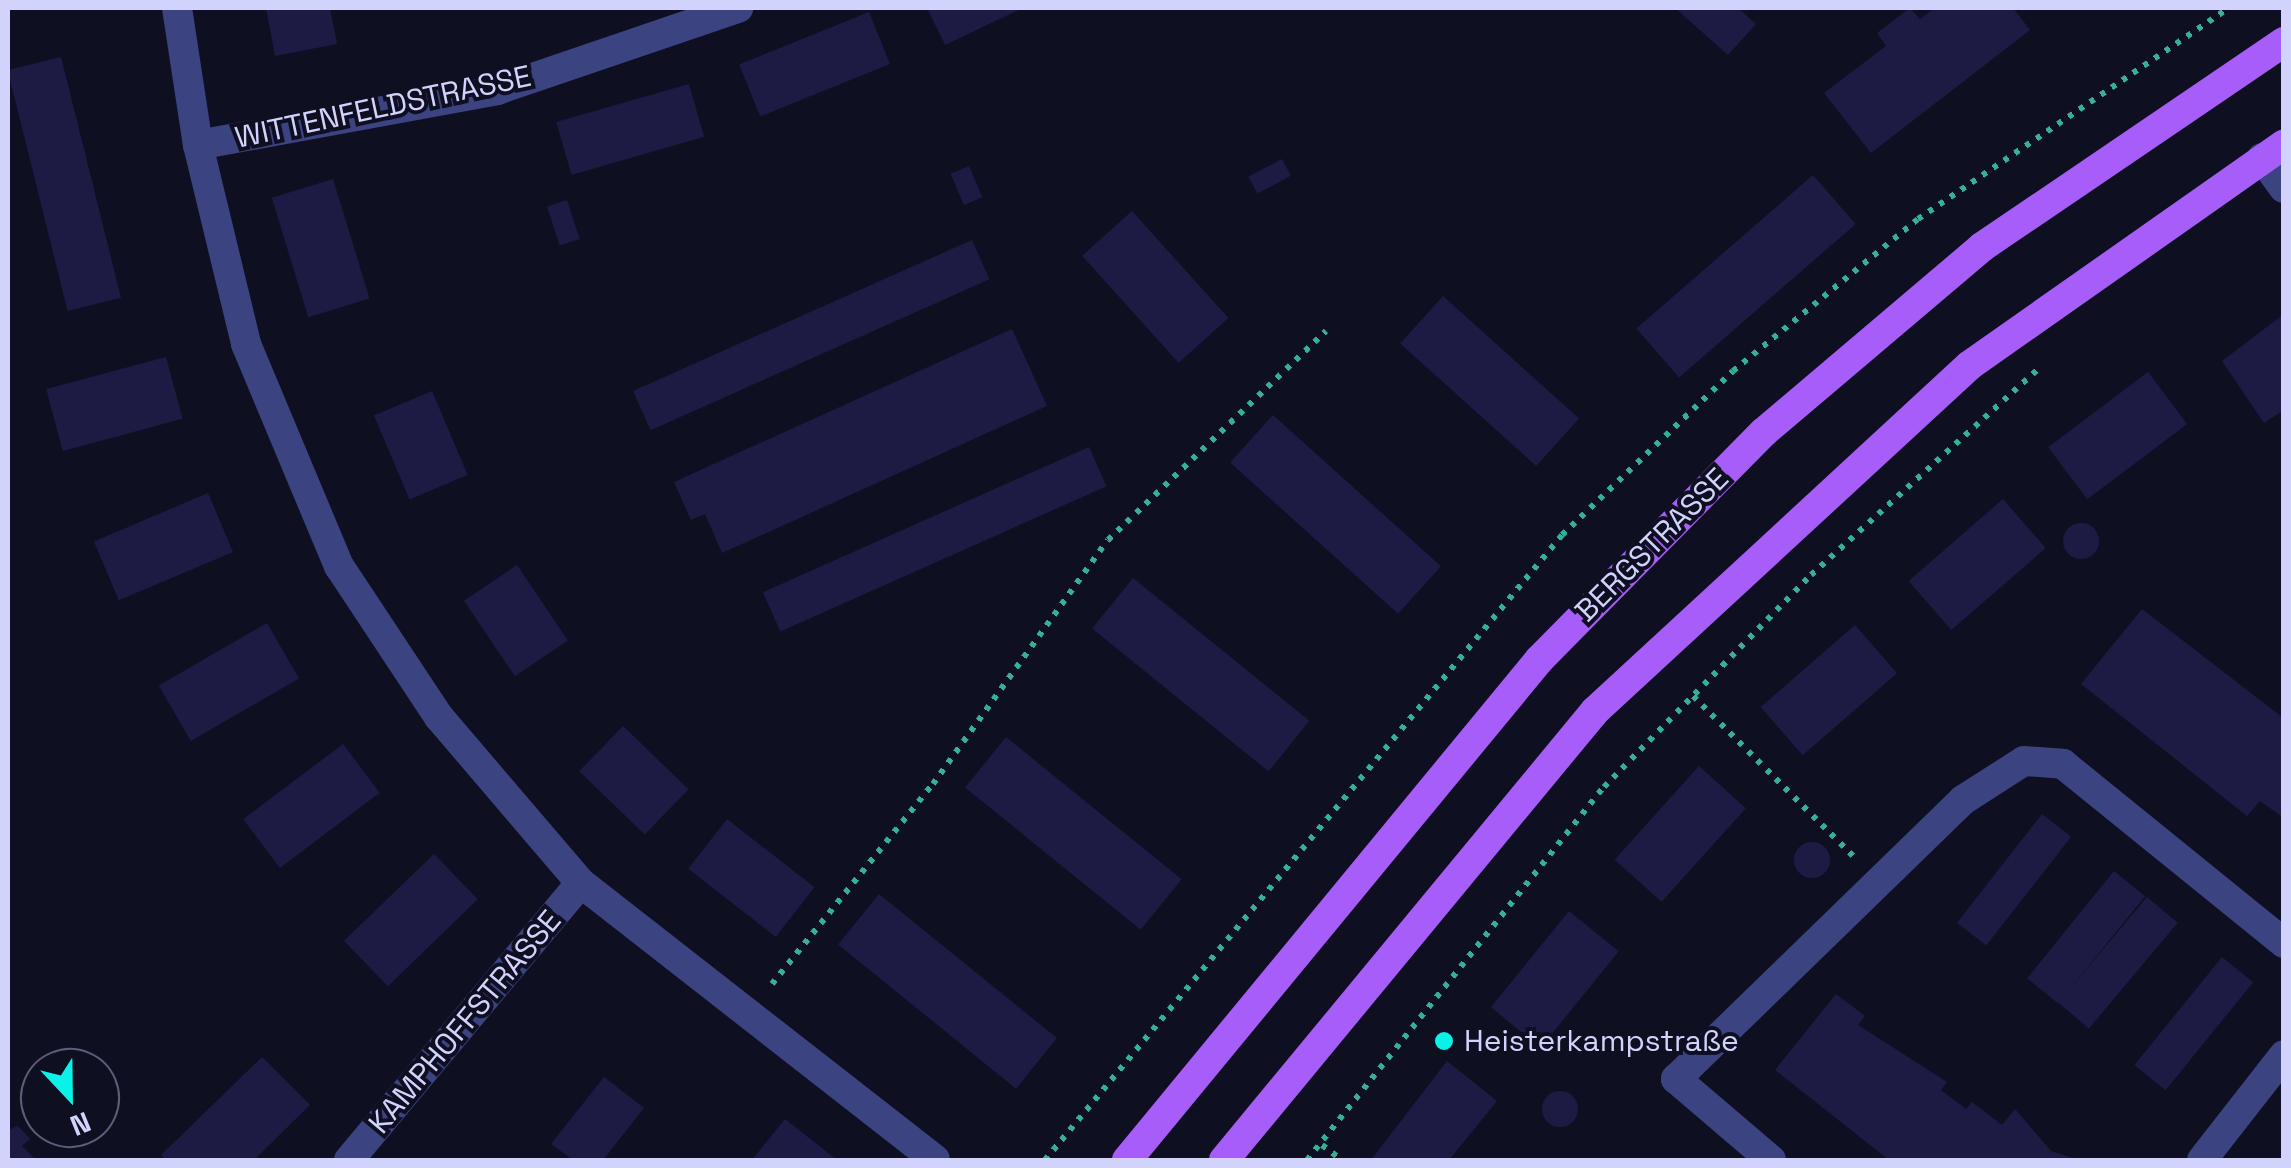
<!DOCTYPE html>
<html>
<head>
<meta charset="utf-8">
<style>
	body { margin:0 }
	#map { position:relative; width:2291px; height:1168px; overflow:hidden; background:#0f0f22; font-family:"Space Grotesk",sans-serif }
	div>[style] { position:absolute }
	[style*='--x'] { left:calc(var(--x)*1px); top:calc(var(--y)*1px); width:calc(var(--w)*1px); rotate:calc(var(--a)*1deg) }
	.building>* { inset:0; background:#1d1b43; transform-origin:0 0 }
	.round { border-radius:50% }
	.path>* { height:6px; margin-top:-3px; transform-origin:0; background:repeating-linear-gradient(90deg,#33b096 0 5px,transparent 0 13px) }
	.minor>* { height:30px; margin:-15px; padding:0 15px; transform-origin:15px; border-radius:15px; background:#3b4380 }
	.major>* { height:30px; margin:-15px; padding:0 15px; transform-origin:15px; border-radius:15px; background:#a75df9 }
	.dots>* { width:28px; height:28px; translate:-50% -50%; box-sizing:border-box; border:5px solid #0f0f22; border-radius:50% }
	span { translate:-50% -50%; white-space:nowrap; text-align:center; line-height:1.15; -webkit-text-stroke:8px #0f0f22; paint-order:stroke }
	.street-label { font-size:30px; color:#d1d3fd }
	.poi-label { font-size:30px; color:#d1d3fd }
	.left { translate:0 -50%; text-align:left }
	.frame { position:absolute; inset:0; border:10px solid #d1d3fd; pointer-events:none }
	.north { position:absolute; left:20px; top:1048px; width:100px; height:100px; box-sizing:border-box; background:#0f0f22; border:2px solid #5d5d7a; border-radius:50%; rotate:158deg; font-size:28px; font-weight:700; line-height:40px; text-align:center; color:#d1d3fd }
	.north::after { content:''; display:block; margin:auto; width:35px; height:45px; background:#09f2e7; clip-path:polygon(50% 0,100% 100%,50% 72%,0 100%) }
</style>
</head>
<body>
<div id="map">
	<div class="building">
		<i style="clip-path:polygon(266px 8px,330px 8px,337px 44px,275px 56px)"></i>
		<i style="clip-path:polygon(927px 8px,1023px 8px,945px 45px)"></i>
		<i style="clip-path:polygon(1675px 8px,1738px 8px,1756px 24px,1728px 55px)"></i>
		<i style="clip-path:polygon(1910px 8px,1920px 19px,1935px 8px,2013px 8px,2030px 30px,1871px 153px,1824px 93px,1886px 46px,1877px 33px)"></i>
		<i style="left:869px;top:12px;width:56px;height:140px;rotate:68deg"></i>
		<i style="left:61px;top:57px;width:248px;height:55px;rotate:76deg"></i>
		<i style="left:689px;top:84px;width:55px;height:138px;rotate:74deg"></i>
		<i style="left:1282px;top:159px;width:19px;height:38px;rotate:62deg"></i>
		<i style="left:969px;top:166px;width:34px;height:20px;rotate:67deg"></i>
		<i style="left:1813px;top:175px;width:65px;height:234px;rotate:49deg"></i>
		<i style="left:333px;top:179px;width:125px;height:64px;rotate:73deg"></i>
		<i style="left:567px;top:200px;width:41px;height:21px;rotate:72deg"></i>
		<i style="left:1132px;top:211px;width:144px;height:67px;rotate:48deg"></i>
		<i style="left:972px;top:240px;width:43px;height:371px;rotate:66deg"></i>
		<i style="left:1443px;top:296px;width:183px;height:64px;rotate:42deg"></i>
		<i style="clip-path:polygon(2284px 314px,2284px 410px,2264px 423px,2222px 361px)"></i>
		<i style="clip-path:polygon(1012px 329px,1047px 406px,722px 553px,705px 514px,691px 520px,674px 482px)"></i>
		<i style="left:166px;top:357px;width:64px;height:124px;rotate:75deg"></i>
		<i style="left:2148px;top:372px;width:65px;height:125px;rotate:53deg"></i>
		<i style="left:432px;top:391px;width:91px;height:63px;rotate:67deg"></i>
		<i style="left:1273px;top:415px;width:226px;height:64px;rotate:42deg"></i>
		<i style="left:1089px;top:447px;width:43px;height:357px;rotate:66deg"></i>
		<i style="left:208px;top:493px;width:64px;height:124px;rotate:67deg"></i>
		<i style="left:2003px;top:499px;width:65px;height:125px;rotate:49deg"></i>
		<i class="round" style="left:2063px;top:523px;width:36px;height:36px"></i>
		<i style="left:517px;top:565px;width:91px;height:64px;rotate:56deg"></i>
		<i style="left:1133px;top:578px;width:227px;height:65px;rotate:39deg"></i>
		<i style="clip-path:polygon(2142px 609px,2282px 717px,2284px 818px,2260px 801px,2247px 816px,2081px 684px)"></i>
		<i style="left:267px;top:623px;width:64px;height:125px;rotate:60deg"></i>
		<i style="left:1855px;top:625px;width:64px;height:125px;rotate:49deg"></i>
		<i style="left:623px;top:726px;width:91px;height:63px;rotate:44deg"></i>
		<i style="left:1006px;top:737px;width:226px;height:65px;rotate:39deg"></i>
		<i style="left:343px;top:744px;width:61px;height:125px;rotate:53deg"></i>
		<i style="left:1699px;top:766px;width:63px;height:126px;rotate:42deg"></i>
		<i style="left:2042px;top:814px;width:37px;height:138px;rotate:38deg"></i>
		<i style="left:727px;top:819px;width:111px;height:63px;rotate:38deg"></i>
		<i class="round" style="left:1794px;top:842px;width:36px;height:36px"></i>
		<i style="left:434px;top:854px;width:63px;height:125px;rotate:46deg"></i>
		<i style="left:2114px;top:871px;width:40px;height:138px;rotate:39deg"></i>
		<i style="left:879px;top:894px;width:229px;height:65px;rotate:39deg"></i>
		<i style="left:2147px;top:897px;width:40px;height:138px;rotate:40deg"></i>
		<i style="left:1569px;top:911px;width:64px;height:124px;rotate:39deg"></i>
		<i style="left:2222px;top:957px;width:40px;height:139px;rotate:39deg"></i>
		<i style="clip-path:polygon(1836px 994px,1865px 1016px,1858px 1025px,1947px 1082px,1941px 1090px,1966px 1109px,1972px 1102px,2002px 1125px,2015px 1109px,2051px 1151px,2079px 1160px,1889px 1160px,1775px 1070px)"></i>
		<i style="clip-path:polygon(262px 1057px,310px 1105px,254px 1160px,166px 1160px,161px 1155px)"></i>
		<i style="clip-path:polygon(1447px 1061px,1497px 1101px,1449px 1160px,1371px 1160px)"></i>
		<i style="clip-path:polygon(604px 1077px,644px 1108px,603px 1160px,573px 1160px,551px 1144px)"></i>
		<i class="round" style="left:1542px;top:1091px;width:36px;height:36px"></i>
		<i style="clip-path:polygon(785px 1119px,837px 1160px,752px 1160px)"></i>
		<i style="clip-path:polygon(18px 1126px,30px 1139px,22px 1146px,36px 1160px,8px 1160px,8px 1130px)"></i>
	</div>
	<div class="path">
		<i style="--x:1693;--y:696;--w:229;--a:45"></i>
		<i style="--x:772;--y:984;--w:257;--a:-51.2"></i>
		<i style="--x:933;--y:784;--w:300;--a:-54.4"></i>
		<i style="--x:1108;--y:540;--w:302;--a:-43.8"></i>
		<i style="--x:1322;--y:1145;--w:25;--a:37"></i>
		<i style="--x:1045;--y:1160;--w:811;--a:-50.4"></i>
		<i style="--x:1562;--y:535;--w:237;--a:-43.8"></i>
		<i style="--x:1733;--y:371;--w:239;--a:-39.4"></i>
		<i style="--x:1918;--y:219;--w:376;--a:-34.2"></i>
		<i style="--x:1307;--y:1160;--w:477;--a:-51.5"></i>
		<i style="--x:1604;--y:787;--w:296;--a:-45.7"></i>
		<i style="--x:1811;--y:575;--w:309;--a:-42.2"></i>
	</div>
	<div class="minor">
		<i style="--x:177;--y:8;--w:139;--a:81.3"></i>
		<i style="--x:198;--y:145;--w:205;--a:76.4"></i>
		<i style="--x:246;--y:344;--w:241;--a:67.3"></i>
		<i style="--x:339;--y:566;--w:181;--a:56.5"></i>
		<i style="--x:439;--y:717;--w:218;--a:49.5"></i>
		<i style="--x:581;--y:883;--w:449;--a:38"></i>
		<i style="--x:198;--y:145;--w:304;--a:-10.4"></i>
		<i style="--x:497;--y:90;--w:255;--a:-18.8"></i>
		<i style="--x:2262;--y:158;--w:37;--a:54"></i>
		<i style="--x:349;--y:1160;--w:361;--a:-50.1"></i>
		<i style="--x:1771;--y:1160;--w:125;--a:-139.5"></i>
		<i style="--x:1676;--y:1079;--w:400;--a:-44.2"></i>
		<i style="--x:1963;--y:800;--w:72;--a:-32.6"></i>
		<i style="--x:2024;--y:761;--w:39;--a:4"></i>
		<i style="--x:2063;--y:764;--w:284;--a:39"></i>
		<i style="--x:2202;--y:1160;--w:133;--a:-52"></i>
	</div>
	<div class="major">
		<i style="--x:1127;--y:1160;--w:648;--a:-50.51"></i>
		<i style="--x:1539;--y:660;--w:320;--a:-45.4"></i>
		<i style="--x:1764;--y:432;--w:286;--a:-40.3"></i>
		<i style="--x:1982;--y:247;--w:365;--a:-34.2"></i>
		<i style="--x:1224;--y:1160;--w:582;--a:-50.43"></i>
		<i style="--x:1595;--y:711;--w:510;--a:-42.7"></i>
		<i style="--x:1970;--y:365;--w:384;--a:-35.1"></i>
	</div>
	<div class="dots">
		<i style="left:1444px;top:1041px;background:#09f2e7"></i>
	</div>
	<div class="street-label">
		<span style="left:383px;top:107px;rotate:-12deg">WITTENFELDSTRASSE</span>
		<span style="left:1652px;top:545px;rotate:-45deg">BERGSTRASSE</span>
		<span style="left:465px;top:1022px;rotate:-50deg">KAMPHOFFSTRASSE</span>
	</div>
	<div class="poi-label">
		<span class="left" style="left:1464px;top:1041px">Heisterkampstraße</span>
	</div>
	<div class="frame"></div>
	<div class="north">N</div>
</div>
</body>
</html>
